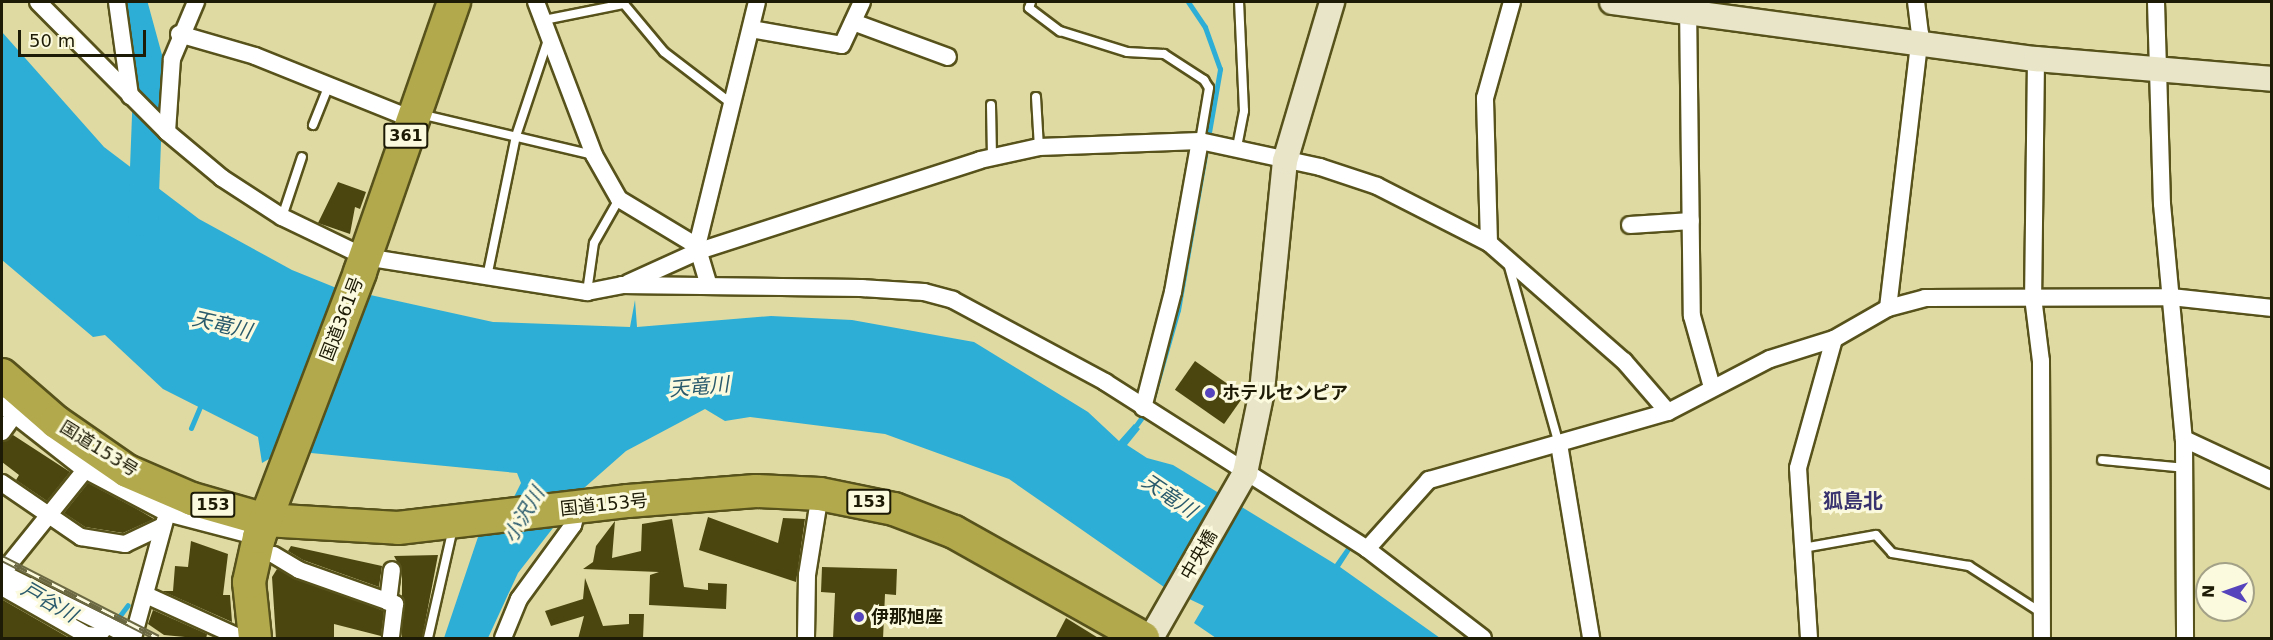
<!DOCTYPE html>
<html>
<head>
<meta charset="utf-8">
<style>
	body { margin:0 }
	#map { position:relative; width:2273px; height:640px; overflow:hidden; background:#dfdaa1; font-family:"DejaVu Sans","Noto Sans JP",sans-serif }
	div>[style] { position:absolute }
	[style*='--x'] { left:calc(var(--x)*1px); top:calc(var(--y)*1px); width:calc(var(--w)*1px); rotate:calc(var(--a)*1deg) }
	.water>* { inset:0; background:#2daed6 }
	.stream>* { height:5px; margin:-2.5px; padding:0 2.5px; transform-origin:2.5px; border-radius:2.5px; background:#2daed6 }
	.river>* { height:30px; margin:-15px; padding:0 15px; transform-origin:15px; border-radius:15px; background:#2daed6 }
	.building>* { inset:0; background:#4b4610; transform-origin:0 0 }
	.roads { filter:drop-shadow(2px 0 #57521b) drop-shadow(-2px 0 #57521b) drop-shadow(0 2px #57521b) drop-shadow(0 -2px #57521b) }
	.lane>* { height:8px; margin:-4px; padding:0 4px; transform-origin:4px; border-radius:4px; background:#fff }
	.street>* { height:16px; margin:-8px; padding:0 8px; transform-origin:8px; border-radius:8px; background:#fff }
	.secondary>* { height:24px; margin:-12px; padding:0 12px; transform-origin:12px; border-radius:12px; background:#e8e5c9 }
	.highway>* { height:32px; margin:-16px; padding:0 16px; transform-origin:16px; border-radius:16px; background:#b2a94c }
	.rail>* { height:7px; margin-top:-3.5px; transform-origin:0; background:repeating-linear-gradient(90deg,#fcfade 0 14px,#6b6844 0 28px); box-sizing:border-box; border-block:2px solid #6b6844 }
	.dots>* { width:16px; height:16px; translate:-50% -50%; box-sizing:border-box; border:3px solid #fcfade; border-radius:50% }
	span { translate:-50% -50%; white-space:nowrap; text-align:center; line-height:1.15; -webkit-text-stroke:6px #fcfade; paint-order:stroke }
	.shield-label span { padding:2px 4px; background:#fcfade; border:2px solid; border-radius:4px; -webkit-text-stroke-width:0 }
	.shield-label { font-size:16px; color:#1d1b05; font-weight:700 }
	.street-label { font-size:18px; color:#1d1b05 }
	.poi-label { font-size:18px; color:#1d1b05; font-weight:700 }
	.left { translate:0 -50%; text-align:left }
	.water-label { font-size:20px; color:#295a6c; font-style:italic }
	.neighbourhood-label { font-size:20px; color:#38336f; font-weight:700 }
	.frame { position:absolute; inset:0; border:3px solid #1d1b05; pointer-events:none }
	.north { position:absolute; left:2195px; top:562px; width:60px; height:60px; box-sizing:border-box; background:#fcfade; border:2px solid #a3a187; border-radius:50%; rotate:272deg; font-size:16px; font-weight:700; line-height:24px; text-align:center; color:#1d1b05 }
	.north::after { content:''; display:block; margin:auto; width:21px; height:27px; background:#54b; clip-path:polygon(50% 0,100% 100%,50% 72%,0 100%) }
	.scale { position:absolute; left:18px; top:30px; width:128px; height:27px; box-sizing:border-box; border:3px solid #1d1b05; border-top:0; padding-left:8px; font-size:18px; line-height:21px; white-space:nowrap; color:#1d1b05; -webkit-text-stroke:4px #fcfade; paint-order:stroke }
</style>
</head>
<body>
<div id="map">
	<div class="water">
		<i style="clip-path:polygon(2px 32px,104px 147px,199px 219px,292px 270px,334px 287px,493px 322px,630px 327px,635px 300px,637px 327px,771px 316px,852px 320px,974px 342px,1088px 412px,1119px 441px,1134px 424px,1140px 429px,1127px 445px,1147px 458px,1173px 465px,1335px 564px,1347px 547px,1351px 550px,1340px 567px,1440px 638px,1216px 638px,1194px 623px,1204px 606px,1164px 587px,1009px 479px,885px 434px,750px 417px,725px 421px,705px 409px,626px 451px,584px 488px,518px 573px,488px 638px,444px 638px,479px 534px,511px 503px,521px 483px,517px 473px,311px 453px,276px 455px,262px 463px,258px 437px,163px 389px,105px 335px,93px 337px,2px 260px)"></i>
	</div>
	<div class="stream">
		<i style="--x:1152;--y:401;--w:95;--a:-74.1"></i>
		<i style="--x:1178;--y:310;--w:245;--a:-80.1"></i>
		<i style="--x:1220;--y:69;--w:45;--a:-109.7"></i>
		<i style="--x:1205;--y:27;--w:30;--a:-124"></i>
		<i style="--x:191;--y:428;--w:26;--a:-67"></i>
		<i style="--x:1132;--y:431;--w:24;--a:-54"></i>
		<i style="--x:112;--y:626;--w:26;--a:-53"></i>
	</div>
	<div class="river">
		<i style="--x:132;--y:2;--w:64;--a:74.7"></i>
		<i style="--x:149;--y:64;--w:157;--a:92.2"></i>
	</div>
	<div class="building">
		<i style="clip-path:polygon(338px 182px,366px 192px,360px 209px,355px 207px,350px 234px,318px 223px)"></i>
		<i style="left:1195px;top:361px;width:60px;height:35px;rotate:35deg"></i>
		<i style="clip-path:polygon(13px 435px,70px 472px,47px 501px,16px 480px,19px 475px,2px 462px,2px 442px)"></i>
		<i style="clip-path:polygon(88px 483px,137px 509px,154px 519px,123px 533px,85px 527px,64px 513px)"></i>
		<i style="clip-path:polygon(708px 517px,778px 543px,783px 518px,805px 519px,796px 582px,699px 550px)"></i>
		<i style="clip-path:polygon(672px 519px,684px 587px,708px 590px,708px 583px,727px 584px,726px 609px,649px 605px,650px 575px,659px 572px,583px 569px,593px 562px,596px 546px,615px 521px,612px 558px,641px 551px,642px 524px)"></i>
		<i style="clip-path:polygon(191px 541px,228px 554px,223px 595px,230px 595px,232px 622px,162px 591px,173px 591px,175px 566px,188px 567px)"></i>
		<i style="clip-path:polygon(291px 546px,382px 566px,379px 587px,303px 560px,288px 551px)"></i>
		<i style="clip-path:polygon(438px 555px,422px 639px,402px 638px,402px 571px,394px 556px)"></i>
		<i style="clip-path:polygon(822px 567px,897px 569px,896px 595px,885px 594px,883px 639px,833px 639px,835px 593px,821px 592px)"></i>
		<i style="clip-path:polygon(277px 569px,384px 611px,381px 636px,334px 624px,334px 639px,276px 639px,272px 577px)"></i>
		<i style="clip-path:polygon(585px 578px,603px 626px,629px 624px,629px 614px,644px 614px,643px 639px,578px 639px,584px 616px,551px 626px,545px 611px,583px 599px)"></i>
		<i style="clip-path:polygon(3px 600px,71px 639px,2px 639px)"></i>
		<i style="clip-path:polygon(153px 610px,207px 634px,206px 639px,164px 635px,148px 624px)"></i>
		<i style="clip-path:polygon(1066px 618px,1100px 639px,1055px 639px)"></i>
	</div>
	<div class="roads">
		<div class="lane">
			<i style="--x:1031;--y:2;--w:6;--a:108"></i>
			<i style="--x:1029;--y:8;--w:39;--a:37"></i>
			<i style="--x:1060;--y:31;--w:70;--a:17.4"></i>
			<i style="--x:1127;--y:52;--w:37;--a:3"></i>
			<i style="--x:1164;--y:54;--w:48;--a:33"></i>
			<i style="--x:1204;--y:80;--w:9;--a:58"></i>
			<i style="--x:1209;--y:88;--w:54;--a:99.6"></i>
			<i style="--x:544;--y:20;--w:82;--a:-11.3"></i>
			<i style="--x:624;--y:4;--w:62;--a:50.2"></i>
			<i style="--x:664;--y:52;--w:86;--a:37.4"></i>
			<i style="--x:1036;--y:97;--w:50;--a:86.6"></i>
			<i style="--x:991;--y:105;--w:53;--a:88.9"></i>
			<i style="--x:420;--y:114;--w:179;--a:13.3"></i>
			<i style="--x:313;--y:125;--w:43;--a:-68.2"></i>
			<i style="--x:1237;--y:147;--w:37;--a:-79"></i>
			<i style="--x:1244;--y:111;--w:109;--a:-92.6"></i>
			<i style="--x:282;--y:217;--w:63;--a:-71.6"></i>
			<i style="--x:1508;--y:263;--w:188;--a:74.3"></i>
			<i style="--x:487;--y:277;--w:144;--a:-78.4"></i>
			<i style="--x:516;--y:136;--w:101;--a:-71.6"></i>
			<i style="--x:587;--y:292;--w:49;--a:-81.9"></i>
			<i style="--x:594;--y:243;--w:51;--a:-60.4"></i>
			<i style="--x:2102;--y:460;--w:83;--a:5.5"></i>
			<i style="--x:1803;--y:548;--w:74;--a:-10.1"></i>
			<i style="--x:1876;--y:535;--w:24;--a:48"></i>
			<i style="--x:1892;--y:553;--w:78;--a:9.6"></i>
			<i style="--x:1969;--y:566;--w:87;--a:32.8"></i>
			<i style="--x:428;--y:638;--w:113;--a:-77.2"></i>
		</div>
		<div class="street">
			<i style="--x:38;--y:2;--w:183;--a:45.2"></i>
			<i style="--x:167;--y:132;--w:72;--a:39.9"></i>
			<i style="--x:222;--y:178;--w:72;--a:33"></i>
			<i style="--x:282;--y:217;--w:92;--a:25.7"></i>
			<i style="--x:365;--y:257;--w:225;--a:9"></i>
			<i style="--x:587;--y:292;--w:36;--a:-11"></i>
			<i style="--x:622;--y:285;--w:239;--a:0.7"></i>
			<i style="--x:861;--y:288;--w:63;--a:3.6"></i>
			<i style="--x:924;--y:292;--w:30;--a:15"></i>
			<i style="--x:953;--y:300;--w:173;--a:28.3"></i>
			<i style="--x:1105;--y:382;--w:311;--a:32.5"></i>
			<i style="--x:1367;--y:549;--w:146;--a:37.5"></i>
			<i style="--x:117;--y:2;--w:95;--a:82.1"></i>
			<i style="--x:536;--y:2;--w:164;--a:69.2"></i>
			<i style="--x:594;--y:155;--w:51;--a:60.4"></i>
			<i style="--x:619;--y:199;--w:91;--a:31.1"></i>
			<i style="--x:2156;--y:2;--w:202;--a:88.3"></i>
			<i style="--x:2162;--y:204;--w:236;--a:84.7"></i>
			<i style="--x:2184;--y:439;--w:199;--a:89.7"></i>
			<i style="--x:1688;--y:4;--w:312;--a:89.3"></i>
			<i style="--x:1692;--y:316;--w:74;--a:74.3"></i>
			<i style="--x:853;--y:22;--w:101;--a:20.2"></i>
			<i style="--x:751;--y:29;--w:92;--a:10"></i>
			<i style="--x:842;--y:45;--w:47;--a:-65.1"></i>
			<i style="--x:179;--y:34;--w:79;--a:16.1"></i>
			<i style="--x:255;--y:56;--w:169;--a:21.9"></i>
			<i style="--x:2036;--y:59;--w:238;--a:90.7"></i>
			<i style="--x:2033;--y:297;--w:64;--a:82.9"></i>
			<i style="--x:2041;--y:361;--w:277;--a:89.8"></i>
			<i style="--x:167;--y:132;--w:73;--a:-86.1"></i>
			<i style="--x:172;--y:59;--w:62;--a:-67.2"></i>
			<i style="--x:1630;--y:225;--w:61;--a:-3.8"></i>
			<i style="--x:1489;--y:243;--w:145;--a:-91.6"></i>
			<i style="--x:1485;--y:98;--w:100;--a:-74.3"></i>
			<i style="--x:628;--y:283;--w:78;--a:-24.3"></i>
			<i style="--x:699;--y:251;--w:295;--a:-17.9"></i>
			<i style="--x:980;--y:160;--w:60;--a:-12.4"></i>
			<i style="--x:1039;--y:147;--w:161;--a:-2.1"></i>
			<i style="--x:1200;--y:141;--w:123;--a:12.2"></i>
			<i style="--x:1320;--y:167;--w:60;--a:18.4"></i>
			<i style="--x:1377;--y:186;--w:126;--a:27"></i>
			<i style="--x:1489;--y:243;--w:179;--a:41.2"></i>
			<i style="--x:1624;--y:361;--w:67;--a:49.2"></i>
			<i style="--x:709;--y:286;--w:42;--a:-106.7"></i>
			<i style="--x:697;--y:246;--w:251;--a:-76.2"></i>
			<i style="--x:1888;--y:308;--w:276;--a:-83.3"></i>
			<i style="--x:1920;--y:34;--w:32;--a:-97"></i>
			<i style="--x:2;--y:405;--w:105;--a:38.1"></i>
			<i style="--x:85;--y:470;--w:93;--a:27.7"></i>
			<i style="--x:167;--y:513;--w:95;--a:14.6"></i>
			<i style="--x:1143;--y:408;--w:120;--a:-75.5"></i>
			<i style="--x:1173;--y:292;--w:153;--a:-79.9"></i>
			<i style="--x:2;--y:432;--w:19;--a:-54"></i>
			<i style="--x:2184;--y:439;--w:97;--a:25"></i>
			<i style="--x:1559;--y:444;--w:197;--a:80.6"></i>
			<i style="--x:2;--y:483;--w:96;--a:34.4"></i>
			<i style="--x:81;--y:537;--w:45;--a:9"></i>
			<i style="--x:125;--y:544;--w:42;--a:-25.3"></i>
			<i style="--x:1367;--y:549;--w:93;--a:-48.1"></i>
			<i style="--x:1429;--y:480;--w:248;--a:-15.9"></i>
			<i style="--x:1668;--y:412;--w:115;--a:-27.5"></i>
			<i style="--x:1770;--y:359;--w:67;--a:-17.4"></i>
			<i style="--x:1834;--y:339;--w:62;--a:-29.9"></i>
			<i style="--x:1888;--y:308;--w:38;--a:-15"></i>
			<i style="--x:1925;--y:298;--w:246;--a:-0.2"></i>
			<i style="--x:2171;--y:297;--w:102;--a:6.2"></i>
			<i style="--x:274;--y:555;--w:29;--a:31"></i>
			<i style="--x:299;--y:570;--w:102;--a:19.5"></i>
			<i style="--x:395;--y:604;--w:34;--a:97"></i>
			<i style="--x:2;--y:573;--w:146;--a:26.4"></i>
			<i style="--x:2;--y:573;--w:132;--a:-51.1"></i>
			<i style="--x:2;--y:587;--w:97;--a:29.7"></i>
			<i style="--x:86;--y:635;--w:12;--a:5"></i>
			<i style="--x:98;--y:636;--w:14;--a:-51"></i>
			<i style="--x:146;--y:595;--w:104;--a:24.4"></i>
			<i style="--x:388;--y:602;--w:32;--a:-83"></i>
			<i style="--x:133;--y:638;--w:122;--a:-74.8"></i>
			<i style="--x:503;--y:638;--w:42;--a:-67.7"></i>
			<i style="--x:519;--y:599;--w:92;--a:-53.9"></i>
			<i style="--x:573;--y:525;--w:18;--a:-74"></i>
			<i style="--x:806;--y:638;--w:63;--a:-89.1"></i>
			<i style="--x:807;--y:575;--w:82;--a:-80.9"></i>
			<i style="--x:1809;--y:638;--w:170;--a:-93.7"></i>
			<i style="--x:1798;--y:468;--w:134;--a:-74.4"></i>
		</div>
		<div class="secondary">
			<i style="--x:1612;--y:2;--w:428;--a:7.7"></i>
			<i style="--x:2036;--y:59;--w:237;--a:4.8"></i>
			<i style="--x:1151;--y:638;--w:190;--a:-60.3"></i>
			<i style="--x:1245;--y:473;--w:84;--a:-78.3"></i>
			<i style="--x:1262;--y:391;--w:231;--a:-84.3"></i>
			<i style="--x:1285;--y:161;--w:166;--a:-73.5"></i>
		</div>
		<div class="highway">
			<i style="--x:2;--y:375;--w:72;--a:41"></i>
			<i style="--x:56;--y:422;--w:86;--a:34.6"></i>
			<i style="--x:127;--y:471;--w:71;--a:23.3"></i>
			<i style="--x:192;--y:499;--w:76;--a:16"></i>
			<i style="--x:265;--y:520;--w:133;--a:3.4"></i>
			<i style="--x:398;--y:528;--w:232;--a:-6.7"></i>
			<i style="--x:628;--y:501;--w:128;--a:-4.5"></i>
			<i style="--x:756;--y:491;--w:64;--a:2.7"></i>
			<i style="--x:820;--y:494;--w:76;--a:11.5"></i>
			<i style="--x:894;--y:509;--w:64;--a:21"></i>
			<i style="--x:954;--y:532;--w:217;--a:29.3"></i>
			<i style="--x:255;--y:638;--w:56;--a:-96.1"></i>
			<i style="--x:249;--y:582;--w:46;--a:-77.5"></i>
			<i style="--x:259;--y:537;--w:284;--a:-69.1"></i>
			<i style="--x:360;--y:272;--w:286;--a:-70.8"></i>
		</div>
	</div>
	<div class="rail">
		<i style="--x:2;--y:558;--w:175;--a:27.1"></i>
	</div>
	<div class="dots">
		<i style="left:1210px;top:393px;background:#54b"></i>
		<i style="left:859px;top:617px;background:#54b"></i>
	</div>
	<div class="shield-label">
		<span style="left:406px;top:136px">361</span>
		<span style="left:869px;top:502px">153</span>
		<span style="left:213px;top:505px">153</span>
	</div>
	<div class="street-label">
		<span style="left:342px;top:319px;rotate:-69deg">国道361号</span>
		<span style="left:99px;top:449px;rotate:32deg">国道153号</span>
		<span style="left:604px;top:505px;rotate:-6deg">国道153号</span>
		<span style="left:1199px;top:555px;rotate:-60deg">中央橋</span>
	</div>
	<div class="poi-label">
		<span class="left" style="left:1222px;top:393px">ホテルセンピア</span>
		<span class="left" style="left:871px;top:617px">伊那旭座</span>
	</div>
	<div class="water-label">
		<span style="left:222px;top:325px;rotate:13deg">天竜川</span>
		<span style="left:699px;top:387px;rotate:-5deg">天竜川</span>
		<span style="left:1169px;top:496px;rotate:34deg">天竜川</span>
		<span style="left:524px;top:515px;rotate:-59deg">小沢川</span>
		<span style="left:49px;top:602px;rotate:30deg">戸谷川</span>
	</div>
	<div class="neighbourhood-label">
		<span style="left:1853px;top:501px">狐島北</span>
	</div>
	<div class="frame"></div>
	<div class="north">N</div>
	<div class="scale">50 m</div>
</div>
</body>
</html>
